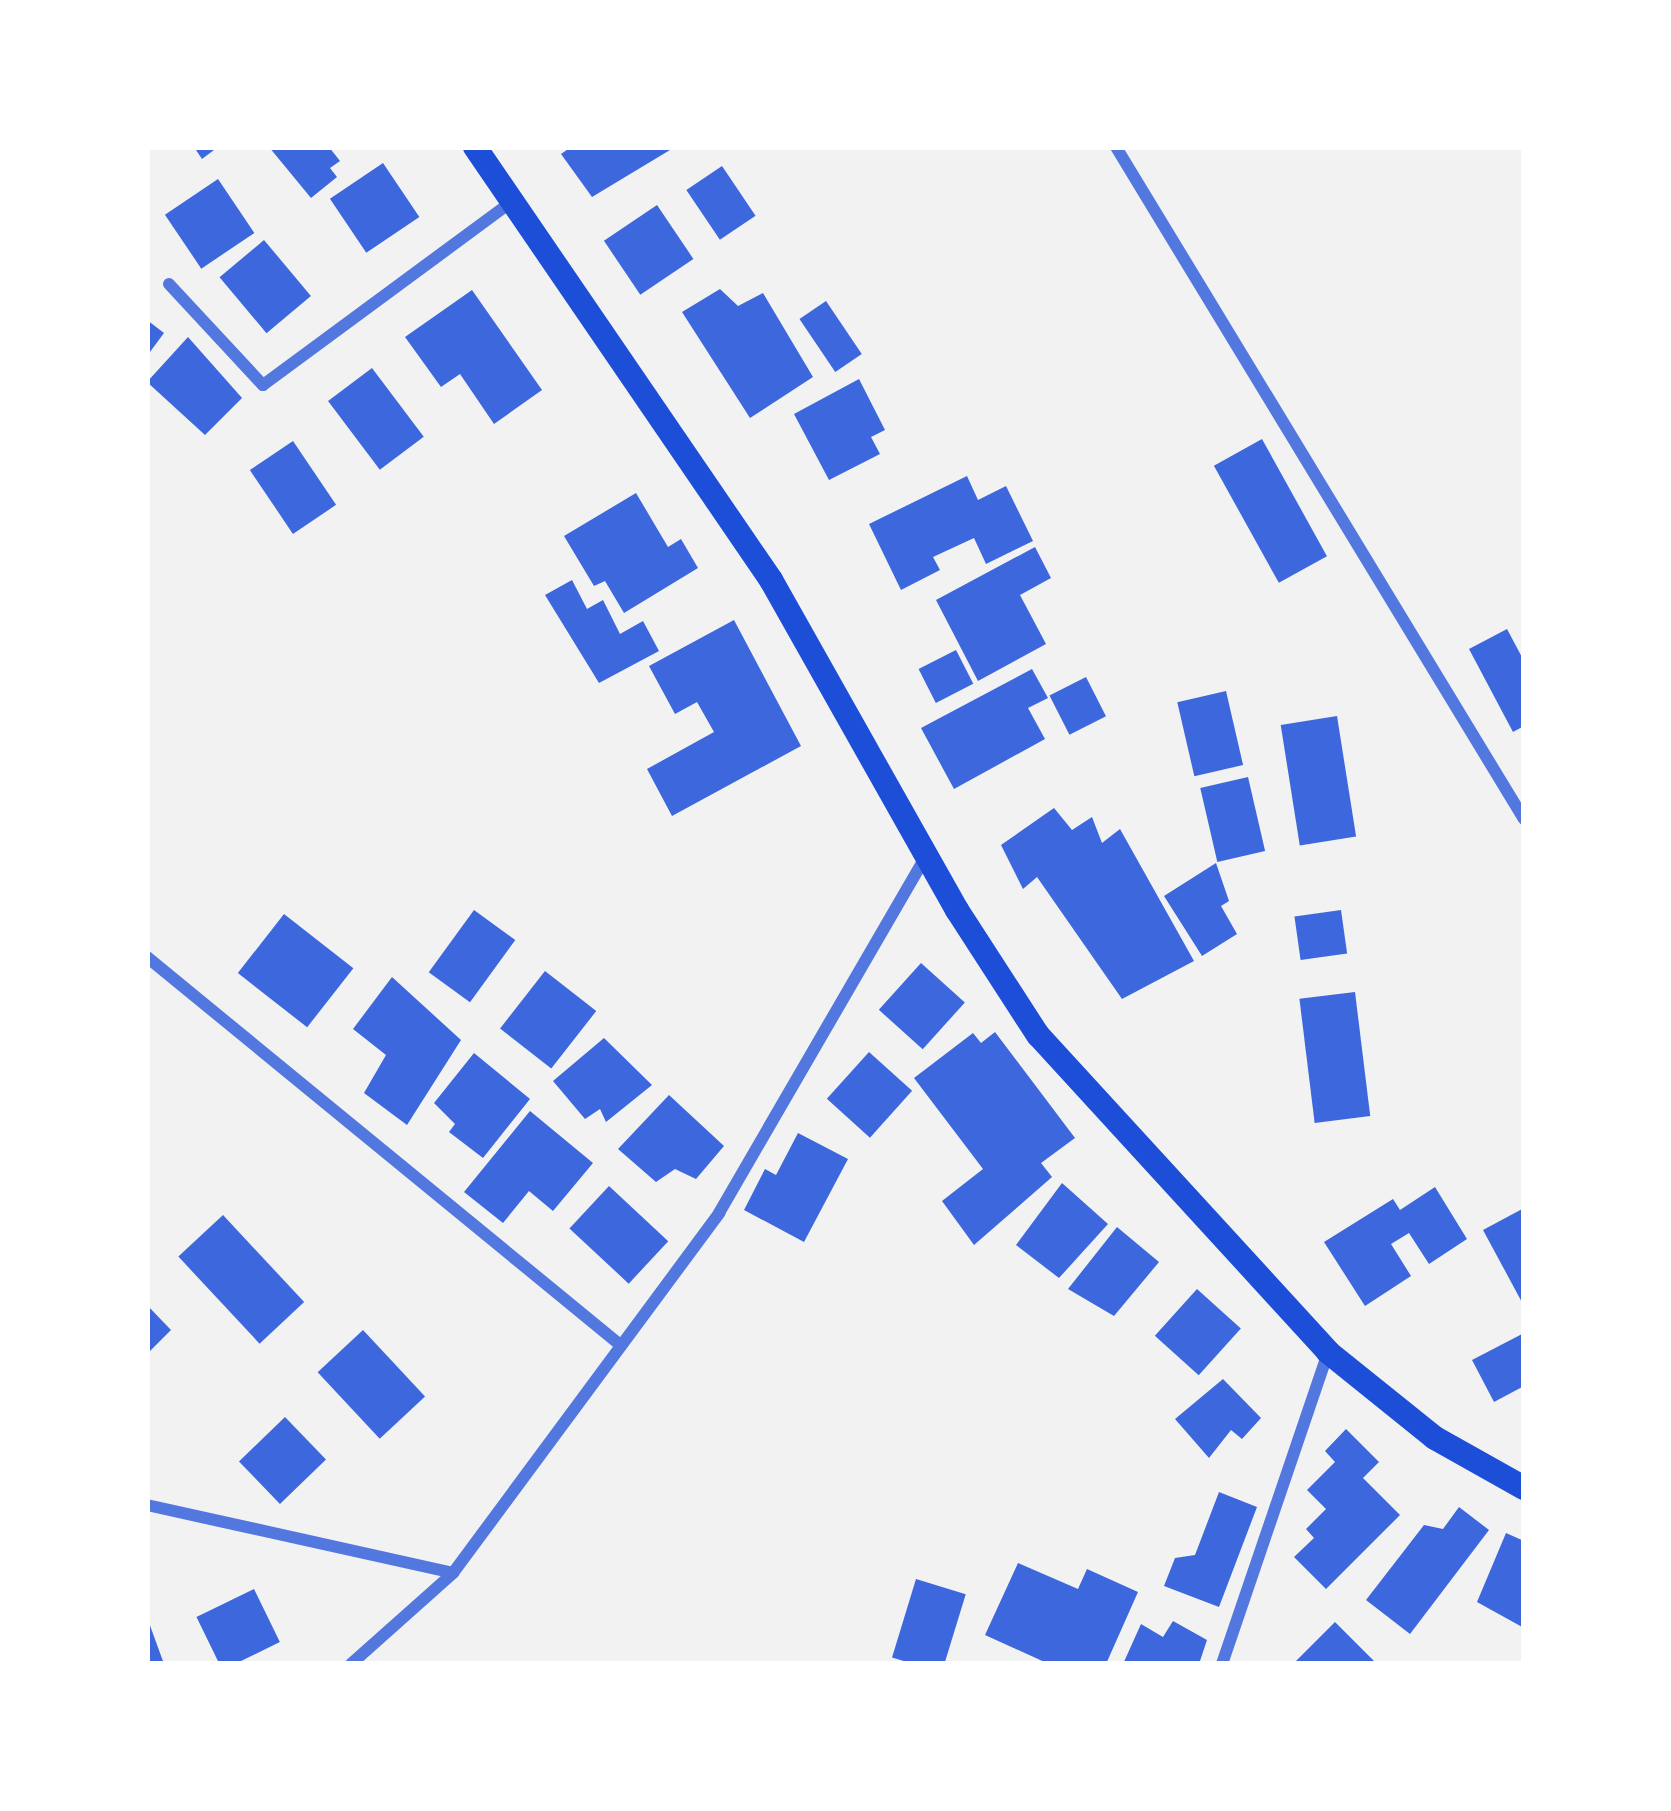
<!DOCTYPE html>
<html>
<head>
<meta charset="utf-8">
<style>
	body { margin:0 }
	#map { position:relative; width:1671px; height:1811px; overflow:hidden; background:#f2f2f2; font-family:Inter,sans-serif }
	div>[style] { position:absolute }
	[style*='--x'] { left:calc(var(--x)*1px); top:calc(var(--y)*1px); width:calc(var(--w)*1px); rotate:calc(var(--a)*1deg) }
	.building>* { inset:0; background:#3d67dc; transform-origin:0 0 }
	.minor>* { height:12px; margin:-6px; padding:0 6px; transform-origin:6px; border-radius:6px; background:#5277de }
	.secondary>* { height:24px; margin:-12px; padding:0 12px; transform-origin:12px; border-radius:12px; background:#1d4ed8 }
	span { translate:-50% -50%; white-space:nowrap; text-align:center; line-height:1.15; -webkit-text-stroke:9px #fff; paint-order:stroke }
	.frame { position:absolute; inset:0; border:150px solid #fff; pointer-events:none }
</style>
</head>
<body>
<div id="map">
	<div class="building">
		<i style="clip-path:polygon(194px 147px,218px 147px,202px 159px)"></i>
		<i style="clip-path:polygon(269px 147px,329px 147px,340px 161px,330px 168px,337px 177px,311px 198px)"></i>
		<i style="clip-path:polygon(571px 147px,675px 147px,592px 197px,561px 154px)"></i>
		<i style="left:383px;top:163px;width:65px;height:64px;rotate:56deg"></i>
		<i style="left:722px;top:166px;width:60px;height:43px;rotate:56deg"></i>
		<i style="left:218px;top:179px;width:65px;height:64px;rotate:56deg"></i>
		<i style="left:657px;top:205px;width:65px;height:64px;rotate:56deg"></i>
		<i style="left:264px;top:240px;width:73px;height:58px;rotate:50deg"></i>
		<i style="clip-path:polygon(720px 289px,738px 306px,763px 293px,813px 377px,750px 418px,682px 312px)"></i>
		<i style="clip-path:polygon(472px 290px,542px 390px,494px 424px,460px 374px,441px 387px,405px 337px)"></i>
		<i style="left:826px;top:301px;width:64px;height:32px;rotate:56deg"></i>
		<i style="clip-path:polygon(147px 320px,164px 333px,147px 356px)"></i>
		<i style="clip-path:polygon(188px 337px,242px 398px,205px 435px,147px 382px)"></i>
		<i style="left:372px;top:368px;width:86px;height:55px;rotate:53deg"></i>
		<i style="clip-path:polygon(859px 379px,885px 430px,871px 437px,880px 454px,829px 480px,794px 414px)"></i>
		<i style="left:1262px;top:439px;width:134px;height:55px;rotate:61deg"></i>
		<i style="left:293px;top:441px;width:77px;height:52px;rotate:56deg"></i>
		<i style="clip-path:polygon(967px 476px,978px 500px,1006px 486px,1033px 541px,986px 564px,974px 538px,933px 557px,940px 570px,901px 590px,869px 524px)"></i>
		<i style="clip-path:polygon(636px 493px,668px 547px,681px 539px,698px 568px,624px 613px,605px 581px,594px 586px,564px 536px)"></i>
		<i style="clip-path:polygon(1035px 547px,1051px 578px,1020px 595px,1046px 644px,978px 681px,936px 600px)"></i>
		<i style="clip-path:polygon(572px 580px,587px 609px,603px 600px,620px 634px,643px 621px,659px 651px,599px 683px,545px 595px)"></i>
		<i style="clip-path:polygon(734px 620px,801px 746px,672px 816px,647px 769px,714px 732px,697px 702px,675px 714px,649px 666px)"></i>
		<i style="clip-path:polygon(1507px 629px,1524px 661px,1524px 726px,1513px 732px,1469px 649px)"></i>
		<i style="left:956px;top:650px;width:38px;height:42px;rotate:63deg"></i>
		<i style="clip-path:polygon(1032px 669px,1048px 698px,1028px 708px,1045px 739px,954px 789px,921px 728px)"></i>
		<i style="left:1086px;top:677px;width:44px;height:41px;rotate:63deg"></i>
		<i style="left:1226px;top:691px;width:76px;height:50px;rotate:77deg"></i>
		<i style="left:1337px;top:716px;width:122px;height:57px;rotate:81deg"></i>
		<i style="left:1248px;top:777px;width:76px;height:49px;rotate:77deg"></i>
		<i style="clip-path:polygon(1054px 808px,1072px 830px,1092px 817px,1102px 843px,1120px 829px,1194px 961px,1122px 999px,1037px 877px,1023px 889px,1001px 845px)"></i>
		<i style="clip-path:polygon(1216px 863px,1229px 901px,1221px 906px,1237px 934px,1202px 956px,1164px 896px)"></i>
		<i style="left:474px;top:910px;width:51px;height:77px;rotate:36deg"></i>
		<i style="left:1341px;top:910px;width:44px;height:47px;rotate:82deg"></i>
		<i style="left:284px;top:914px;width:88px;height:75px;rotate:38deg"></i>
		<i style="left:921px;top:963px;width:59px;height:63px;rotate:42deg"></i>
		<i style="left:545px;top:971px;width:65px;height:73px;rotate:38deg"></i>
		<i style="clip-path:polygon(392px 977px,461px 1040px,407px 1125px,364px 1093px,386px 1055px,353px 1029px)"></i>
		<i style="left:1355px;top:992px;width:125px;height:56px;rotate:83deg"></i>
		<i style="clip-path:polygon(995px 1032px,1075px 1138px,1041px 1163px,1052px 1177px,974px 1245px,942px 1201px,983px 1169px,914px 1078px,973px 1033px,981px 1043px)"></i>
		<i style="clip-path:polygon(604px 1038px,652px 1085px,606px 1122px,600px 1109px,585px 1119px,553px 1081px)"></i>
		<i style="left:869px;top:1052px;width:58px;height:63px;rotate:42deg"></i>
		<i style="clip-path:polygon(474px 1053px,530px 1099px,483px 1158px,449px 1132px,455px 1124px,434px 1103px)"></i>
		<i style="clip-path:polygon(669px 1095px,724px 1146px,696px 1179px,675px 1169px,656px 1182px,618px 1149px)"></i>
		<i style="clip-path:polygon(530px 1111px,593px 1163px,553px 1211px,529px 1191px,503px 1223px,464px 1192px)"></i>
		<i style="clip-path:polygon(798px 1133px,848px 1159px,804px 1242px,744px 1210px,765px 1169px,776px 1175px)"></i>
		<i style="clip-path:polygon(1062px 1183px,1108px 1224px,1059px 1278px,1016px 1245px)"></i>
		<i style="left:609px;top:1186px;width:81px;height:58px;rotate:43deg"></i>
		<i style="clip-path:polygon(1435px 1187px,1467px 1239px,1429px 1264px,1409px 1233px,1391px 1244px,1411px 1276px,1365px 1306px,1324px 1242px,1393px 1199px,1400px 1210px)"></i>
		<i style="clip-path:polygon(1524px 1208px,1524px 1306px,1483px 1230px)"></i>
		<i style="left:223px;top:1215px;width:119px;height:61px;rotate:47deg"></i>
		<i style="clip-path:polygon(1117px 1227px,1159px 1262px,1114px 1316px,1068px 1289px)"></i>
		<i style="left:1197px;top:1289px;width:59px;height:63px;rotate:42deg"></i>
		<i style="clip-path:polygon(147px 1305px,171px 1330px,147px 1354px)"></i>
		<i style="left:363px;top:1330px;width:91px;height:62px;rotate:47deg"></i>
		<i style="clip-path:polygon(1524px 1333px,1524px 1386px,1494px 1402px,1472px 1360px)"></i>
		<i style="clip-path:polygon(1223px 1379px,1261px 1418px,1242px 1439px,1231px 1430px,1209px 1458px,1175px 1419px)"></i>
		<i style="left:285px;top:1417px;width:59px;height:64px;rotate:46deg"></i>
		<i style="clip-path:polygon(1346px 1429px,1379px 1462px,1363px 1478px,1400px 1515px,1326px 1589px,1294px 1557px,1314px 1538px,1306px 1529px,1326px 1509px,1307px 1490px,1335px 1462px,1325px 1451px)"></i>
		<i style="clip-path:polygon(1219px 1492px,1257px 1507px,1219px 1607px,1164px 1586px,1175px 1558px,1195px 1555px)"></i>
		<i style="clip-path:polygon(1459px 1507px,1489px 1530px,1410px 1634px,1366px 1600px,1424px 1525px,1443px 1529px)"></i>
		<i style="clip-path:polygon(1506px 1533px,1524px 1541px,1524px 1628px,1477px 1602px)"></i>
		<i style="clip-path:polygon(1018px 1563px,1078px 1589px,1087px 1569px,1138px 1592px,1106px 1664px,1049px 1664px,985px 1635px)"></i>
		<i style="left:916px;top:1579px;width:52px;height:82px;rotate:17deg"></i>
		<i style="left:254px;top:1589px;width:59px;height:64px;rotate:64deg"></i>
		<i style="clip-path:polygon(147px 1620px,148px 1620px,164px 1664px,147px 1664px)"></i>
		<i style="clip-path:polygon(1173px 1621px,1207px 1640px,1199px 1664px,1123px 1664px,1141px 1624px,1163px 1637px)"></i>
		<i style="clip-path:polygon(1335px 1622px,1377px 1664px,1293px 1664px)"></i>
	</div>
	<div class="minor">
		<i style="--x:1116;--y:147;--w:786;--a:58.74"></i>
		<i style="--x:169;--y:284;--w:138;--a:47.1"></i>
		<i style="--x:263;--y:385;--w:308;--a:-36.4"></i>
		<i style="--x:147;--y:957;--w:609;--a:39.34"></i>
		<i style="--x:147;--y:1505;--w:313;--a:12.5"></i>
		<i style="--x:351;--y:1664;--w:137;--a:-41.7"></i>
		<i style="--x:453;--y:1573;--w:448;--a:-53.5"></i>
		<i style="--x:719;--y:1213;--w:411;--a:-59.9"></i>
		<i style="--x:1222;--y:1664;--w:329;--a:-71.2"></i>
	</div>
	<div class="secondary">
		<i style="--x:475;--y:147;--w:525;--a:55.64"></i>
		<i style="--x:771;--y:580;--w:379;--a:60.6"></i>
		<i style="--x:957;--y:910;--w:149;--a:57.1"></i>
		<i style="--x:1038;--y:1035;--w:430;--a:47.5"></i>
		<i style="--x:1328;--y:1352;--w:137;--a:38.8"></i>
		<i style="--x:1435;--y:1438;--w:102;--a:29.3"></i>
	</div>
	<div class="frame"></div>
</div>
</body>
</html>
